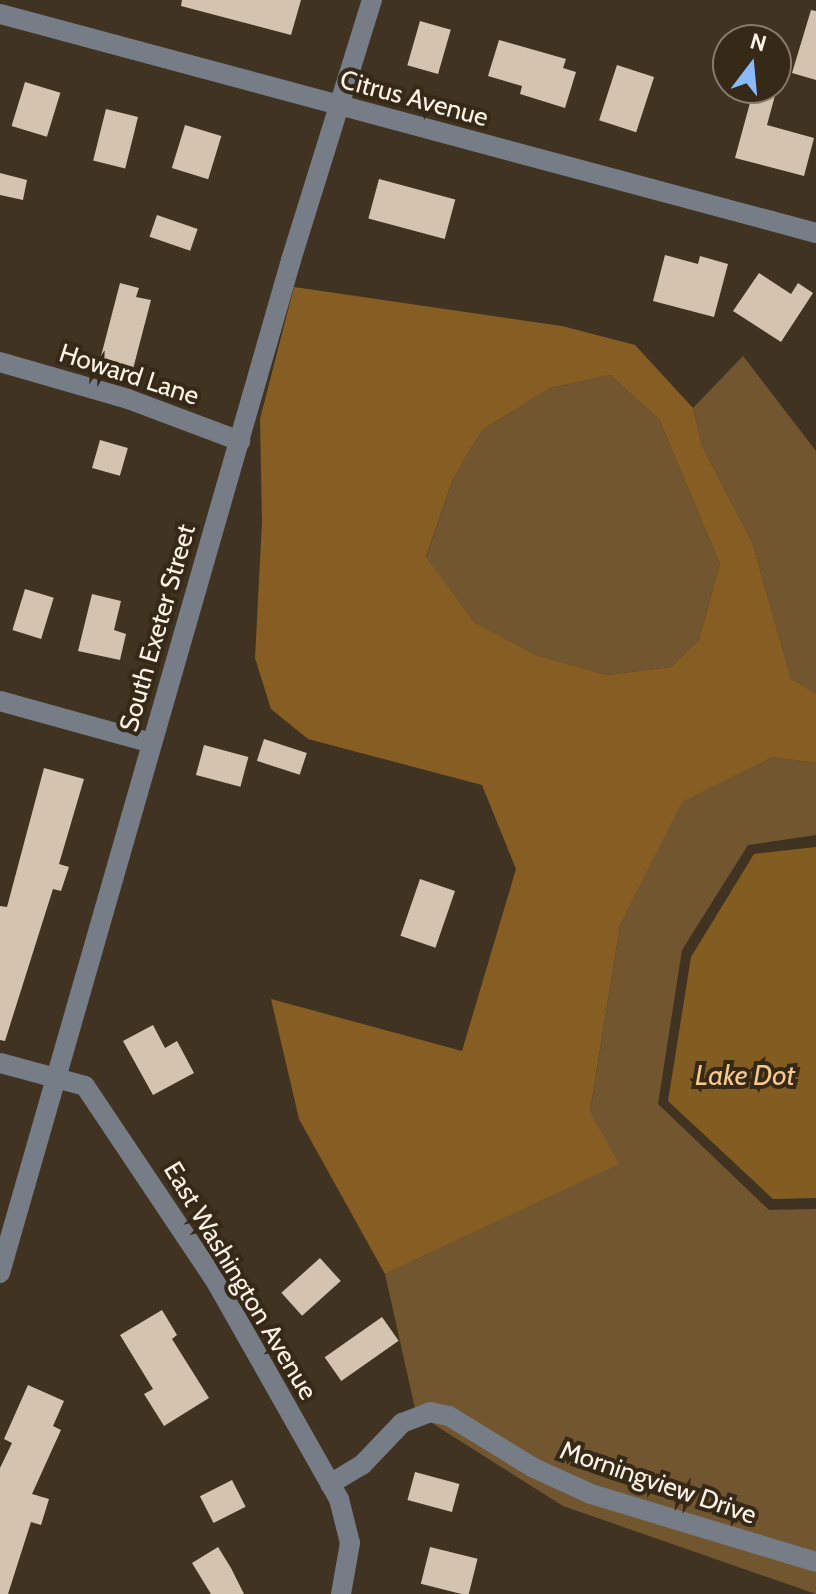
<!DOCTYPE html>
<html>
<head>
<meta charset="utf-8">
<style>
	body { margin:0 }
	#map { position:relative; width:816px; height:1594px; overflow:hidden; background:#413321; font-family:Cabin,sans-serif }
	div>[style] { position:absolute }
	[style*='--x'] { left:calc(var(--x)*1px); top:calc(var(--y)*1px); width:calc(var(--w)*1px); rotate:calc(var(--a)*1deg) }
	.green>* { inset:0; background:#725630 }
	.forest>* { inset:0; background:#865e24 }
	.water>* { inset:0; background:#835c21 }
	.building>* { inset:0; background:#d4c3ae; transform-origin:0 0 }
	.minor>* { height:20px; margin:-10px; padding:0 10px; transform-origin:10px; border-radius:10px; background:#767d86 }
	span { translate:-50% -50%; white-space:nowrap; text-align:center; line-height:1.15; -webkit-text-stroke:8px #362917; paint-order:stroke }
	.street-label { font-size:26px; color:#fcf3e8 }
	.water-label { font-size:28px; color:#f8c98a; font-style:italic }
	.north { position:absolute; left:712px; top:24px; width:80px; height:80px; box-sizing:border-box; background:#362917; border:2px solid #857a6b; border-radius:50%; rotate:16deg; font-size:22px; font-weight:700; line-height:32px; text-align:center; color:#fcf3e8 }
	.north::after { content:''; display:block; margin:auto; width:28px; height:36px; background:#8bbafc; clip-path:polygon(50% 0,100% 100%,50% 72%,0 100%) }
</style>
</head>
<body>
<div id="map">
	<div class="green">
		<i style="clip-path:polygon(743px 356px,816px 451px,816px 693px,791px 679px,752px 542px,702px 446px,693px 408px)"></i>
		<i style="clip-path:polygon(610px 375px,659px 419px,720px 564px,699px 640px,671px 667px,607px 675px,536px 655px,474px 622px,426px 558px,453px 479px,482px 430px,550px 388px)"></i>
		<i style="clip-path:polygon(773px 757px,816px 763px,816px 835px,748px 845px,682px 950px,658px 1104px,769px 1210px,816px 1209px,816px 1594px,563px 1506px,416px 1413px,385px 1274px,618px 1164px,590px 1113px,620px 925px,681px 802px)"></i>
	</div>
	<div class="forest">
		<i style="clip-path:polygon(evenodd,294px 287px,562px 326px,635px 345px,693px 408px,702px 446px,752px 542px,791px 679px,816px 693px,816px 763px,773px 757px,682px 802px,620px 925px,590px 1112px,619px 1164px,385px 1274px,299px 1119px,271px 999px,462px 1051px,516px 869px,482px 785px,308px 739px,271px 709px,255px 658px,262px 522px,260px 419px,294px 287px,610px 375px,659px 419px,720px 564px,699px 640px,671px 667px,607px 675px,536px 655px,474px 622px,426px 557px,453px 479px,482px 430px,550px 388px,610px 375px)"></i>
	</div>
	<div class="water">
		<i style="clip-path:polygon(816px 847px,816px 1198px,773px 1199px,668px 1101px,691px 957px,754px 854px)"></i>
	</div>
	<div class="building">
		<i style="clip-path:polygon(182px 0,301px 0,291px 35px,181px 6px)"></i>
		<i style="clip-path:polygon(811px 10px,816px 11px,816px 80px,792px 73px)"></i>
		<i style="left:420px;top:21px;width:32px;height:46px;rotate:16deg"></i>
		<i style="clip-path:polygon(499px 40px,566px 59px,563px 68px,576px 72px,565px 108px,520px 94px,522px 86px,488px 76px)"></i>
		<i style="left:617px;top:65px;width:39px;height:58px;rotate:18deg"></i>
		<i style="left:25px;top:82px;width:37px;height:46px;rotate:17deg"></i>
		<i style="clip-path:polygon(754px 88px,777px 88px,767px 125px,814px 138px,804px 176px,735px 158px)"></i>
		<i style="left:106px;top:109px;width:33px;height:53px;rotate:14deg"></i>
		<i style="left:185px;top:125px;width:38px;height:45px;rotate:17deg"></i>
		<i style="clip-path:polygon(0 173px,27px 180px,23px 200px,0 195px)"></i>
		<i style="left:379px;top:179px;width:79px;height:41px;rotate:15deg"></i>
		<i style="left:157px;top:215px;width:43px;height:23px;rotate:19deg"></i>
		<i style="clip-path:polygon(665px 255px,698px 264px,700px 256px,728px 264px,714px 317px,653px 301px)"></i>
		<i style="clip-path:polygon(759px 273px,791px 294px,798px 283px,813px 293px,781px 342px,733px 311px)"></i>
		<i style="clip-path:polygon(120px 283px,139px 288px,136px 297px,151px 300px,133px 369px,100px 360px)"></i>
		<i style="left:100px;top:440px;width:29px;height:29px;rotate:16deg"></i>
		<i style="left:25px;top:589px;width:30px;height:43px;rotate:17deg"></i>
		<i style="clip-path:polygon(92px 594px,121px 601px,114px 630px,126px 634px,120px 660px,78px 651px)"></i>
		<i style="left:264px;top:739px;width:45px;height:23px;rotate:18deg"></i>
		<i style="left:204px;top:745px;width:46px;height:31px;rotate:15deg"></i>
		<i style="clip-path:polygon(44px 768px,84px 779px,59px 864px,69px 867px,61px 891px,53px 889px,5px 1041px,0 1040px,0 906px,7px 907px)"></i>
		<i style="left:420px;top:879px;width:37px;height:60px;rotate:19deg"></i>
		<i style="clip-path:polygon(153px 1025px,165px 1048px,177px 1041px,194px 1073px,153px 1095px,123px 1041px)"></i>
		<i style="left:320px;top:1258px;width:31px;height:52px;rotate:48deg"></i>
		<i style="clip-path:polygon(162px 1310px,177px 1335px,172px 1339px,209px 1398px,164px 1426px,144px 1394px,153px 1389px,120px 1335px)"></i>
		<i style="left:382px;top:1317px;width:29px;height:70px;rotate:55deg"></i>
		<i style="clip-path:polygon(28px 1385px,64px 1401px,53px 1426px,61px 1430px,32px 1494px,49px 1499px,41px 1525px,31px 1522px,8px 1594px,0 1594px,0 1468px,12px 1443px,4px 1439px)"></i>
		<i style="left:415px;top:1472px;width:46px;height:29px;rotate:15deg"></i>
		<i style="left:232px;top:1480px;width:30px;height:36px;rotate:63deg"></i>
		<i style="clip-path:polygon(218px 1547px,231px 1568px,244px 1594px,211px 1594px,192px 1563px)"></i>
		<i style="left:430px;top:1547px;width:49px;height:38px;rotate:14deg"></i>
	</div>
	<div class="minor">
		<i style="--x:0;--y:14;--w:845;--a:15.02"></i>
		<i style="--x:0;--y:362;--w:133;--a:16.1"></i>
		<i style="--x:128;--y:399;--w:120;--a:20.6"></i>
		<i style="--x:0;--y:701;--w:157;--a:15.5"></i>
		<i style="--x:0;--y:1063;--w:88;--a:15.1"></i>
		<i style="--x:85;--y:1086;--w:234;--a:56.2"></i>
		<i style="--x:215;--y:1280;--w:252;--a:60.5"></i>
		<i style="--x:339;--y:1499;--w:45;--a:76"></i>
		<i style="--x:350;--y:1543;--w:52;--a:100"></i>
		<i style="--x:0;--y:1273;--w:1054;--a:-73.97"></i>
		<i style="--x:291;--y:260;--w:272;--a:-72.7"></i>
		<i style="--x:330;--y:1484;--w:37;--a:-31"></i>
		<i style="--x:362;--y:1465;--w:58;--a:-46.4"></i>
		<i style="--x:402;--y:1423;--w:30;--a:-21"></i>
		<i style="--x:430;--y:1412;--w:19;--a:12"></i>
		<i style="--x:449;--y:1416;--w:100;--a:31.5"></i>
		<i style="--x:534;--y:1468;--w:63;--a:24.5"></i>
		<i style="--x:591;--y:1494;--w:235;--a:16.8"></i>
	</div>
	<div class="street-label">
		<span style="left:414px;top:99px;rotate:15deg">Citrus Avenue</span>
		<span style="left:129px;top:375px;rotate:18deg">Howard Lane</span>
		<span style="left:158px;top:628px;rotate:-74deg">South Exeter Street</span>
		<span style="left:240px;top:1281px;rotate:59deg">East Washington Avenue</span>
		<span style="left:658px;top:1483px;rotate:19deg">Morningview Drive</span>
	</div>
	<div class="water-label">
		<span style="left:745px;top:1075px">Lake Dot</span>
	</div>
	<div class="north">N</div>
</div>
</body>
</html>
